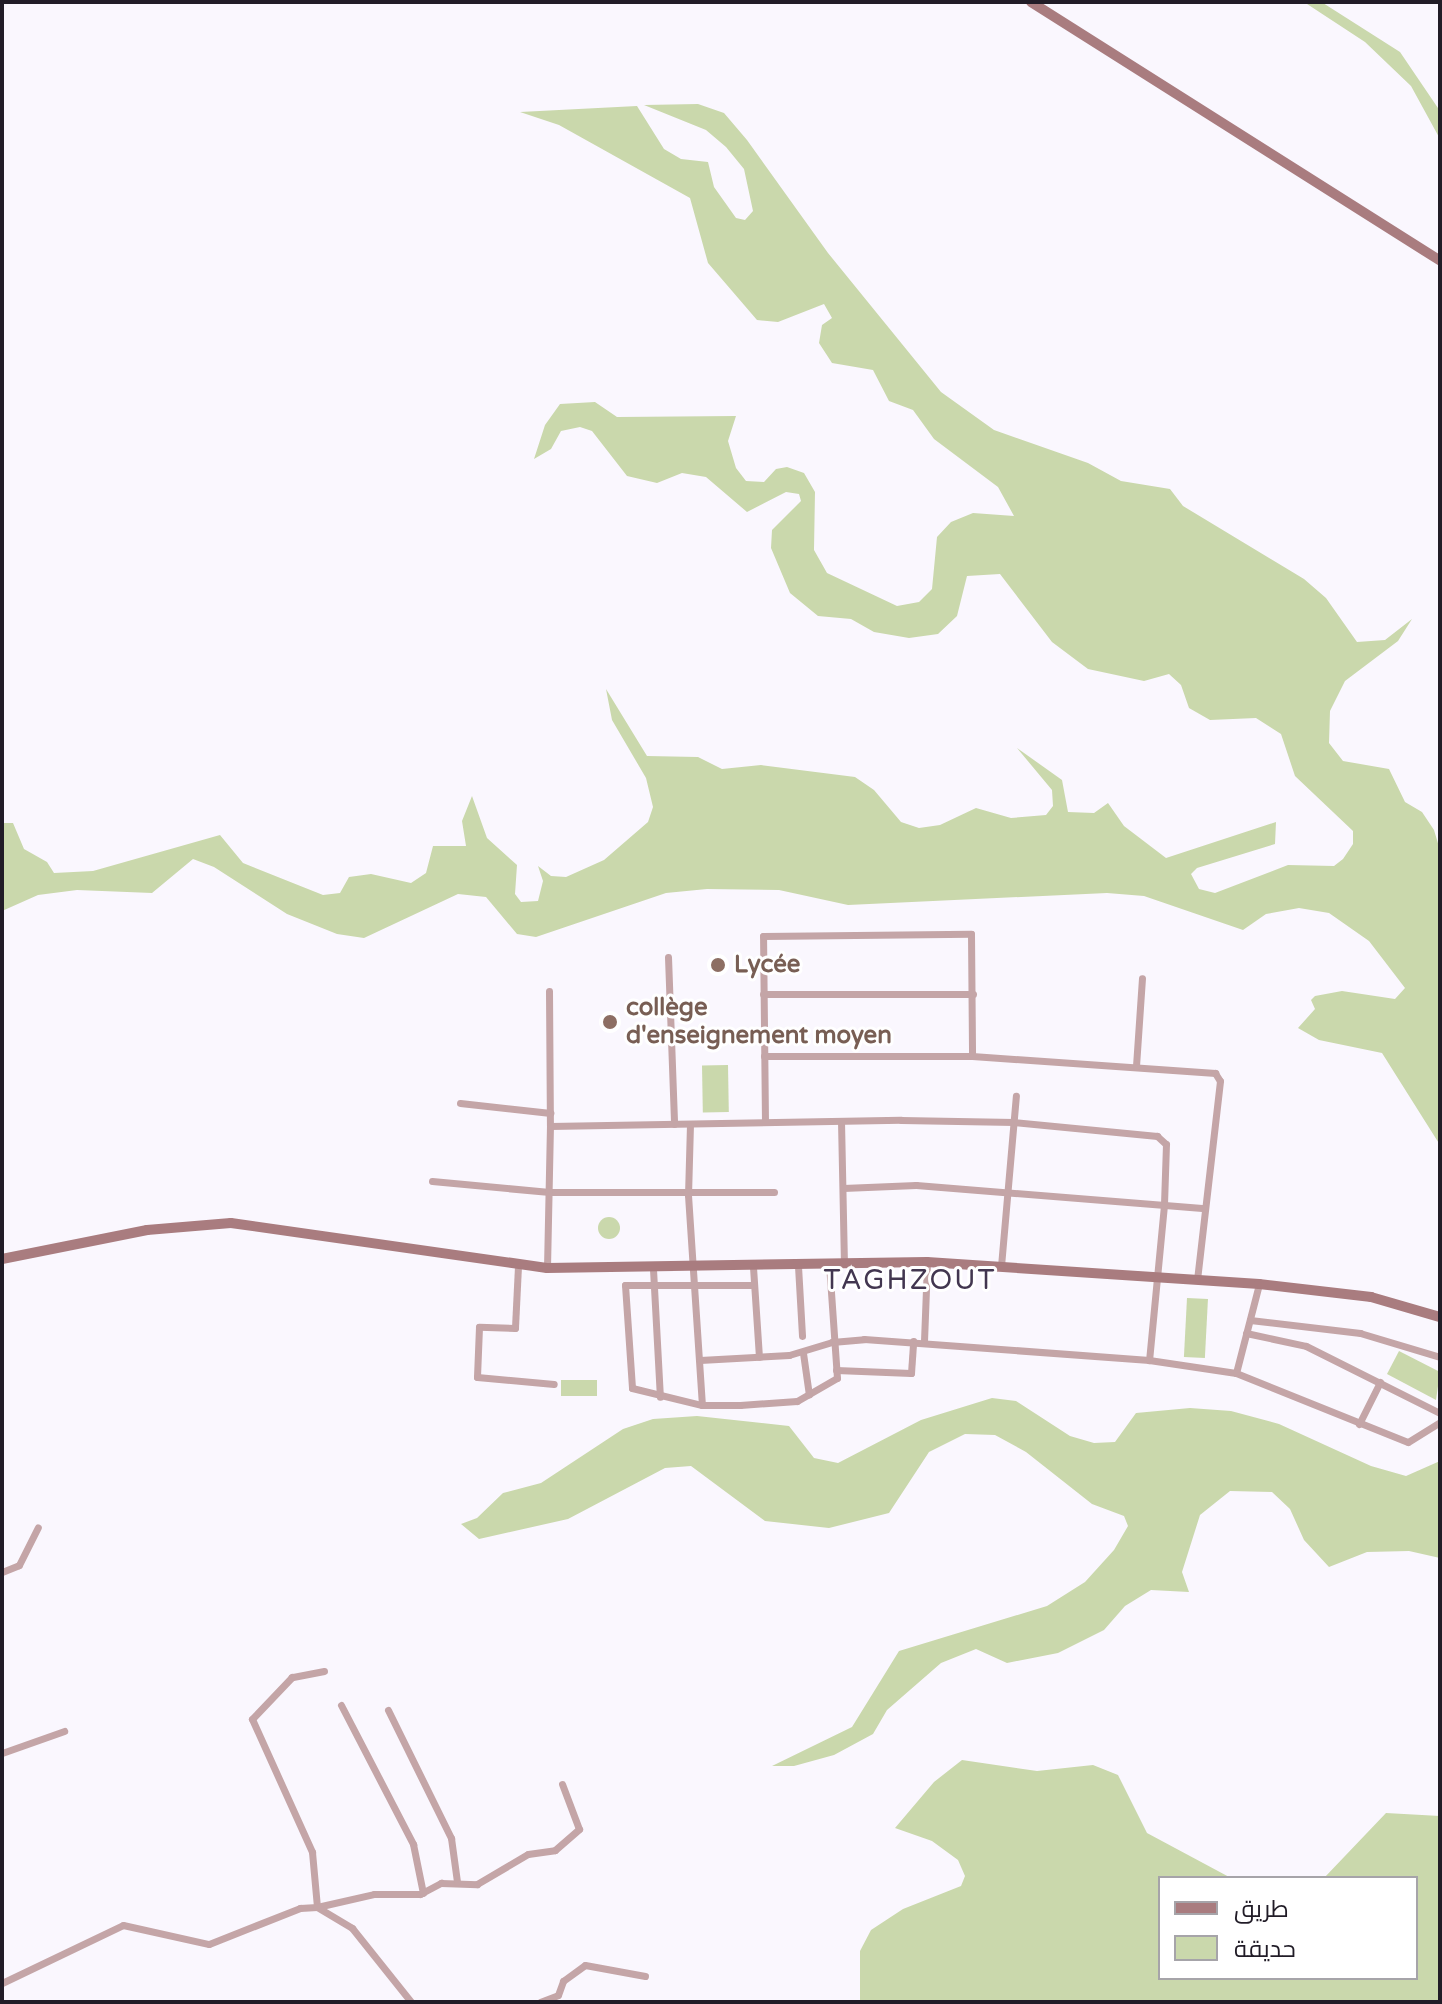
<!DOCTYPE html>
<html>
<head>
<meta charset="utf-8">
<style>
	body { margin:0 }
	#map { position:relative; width:1442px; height:2004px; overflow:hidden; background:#faf7fe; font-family:"Varela Round",Cairo,sans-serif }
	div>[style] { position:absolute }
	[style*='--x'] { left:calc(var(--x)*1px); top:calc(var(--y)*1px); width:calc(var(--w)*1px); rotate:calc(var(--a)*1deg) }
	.green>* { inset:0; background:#cad8ac; transform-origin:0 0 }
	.round { border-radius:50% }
	.minor>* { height:7px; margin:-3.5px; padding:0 3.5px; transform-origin:3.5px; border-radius:3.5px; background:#c4a5a7 }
	.secondary>* { height:10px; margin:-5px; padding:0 5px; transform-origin:5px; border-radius:5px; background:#a97c7f }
	.dots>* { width:22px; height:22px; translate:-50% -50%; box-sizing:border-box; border:4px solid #fff; border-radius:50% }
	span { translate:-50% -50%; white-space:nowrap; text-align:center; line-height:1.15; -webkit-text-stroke:6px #fff; paint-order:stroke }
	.education-label { font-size:24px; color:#785e54; font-weight:700 }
	.left { translate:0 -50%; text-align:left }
	.quarter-label { font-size:28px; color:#423650; letter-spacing:2px }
	.frame { position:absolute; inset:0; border:4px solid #211c27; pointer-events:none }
	.legend { position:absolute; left:1158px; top:1876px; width:260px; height:104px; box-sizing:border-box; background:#fff; border:2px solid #a6a4a9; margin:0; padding:10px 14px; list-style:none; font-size:24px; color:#211c27 }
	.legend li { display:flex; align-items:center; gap:16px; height:40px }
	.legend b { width:40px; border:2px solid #a6a4a9 }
</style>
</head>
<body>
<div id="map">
	<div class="green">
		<i style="clip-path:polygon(1304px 2px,1323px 3px,1400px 52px,1440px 111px,1440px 139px,1411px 86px,1365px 42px)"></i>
		<i style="clip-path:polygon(698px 104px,724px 113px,747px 140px,828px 253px,941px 392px,994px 430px,1088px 463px,1121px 481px,1170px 489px,1183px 506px,1304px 579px,1326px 598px,1357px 642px,1385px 640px,1412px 619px,1398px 641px,1345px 681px,1330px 711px,1329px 743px,1343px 761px,1389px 769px,1405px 802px,1422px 812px,1434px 830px,1440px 850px,1440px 1145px,1382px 1053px,1319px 1040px,1298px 1028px,1315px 1009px,1311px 1000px,1315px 996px,1342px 991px,1395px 999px,1405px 988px,1369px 941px,1329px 913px,1299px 908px,1266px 914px,1243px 930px,1144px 896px,1107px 893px,848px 905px,779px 890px,707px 889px,666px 893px,536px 937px,517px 934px,486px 897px,458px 894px,364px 938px,337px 934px,287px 914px,214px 867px,193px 859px,152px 893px,77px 890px,38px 895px,2px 911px,2px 823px,13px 823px,24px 849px,47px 862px,54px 873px,93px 871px,220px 835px,243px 863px,323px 895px,340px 893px,349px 877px,371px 874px,411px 883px,426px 873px,433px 846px,466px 846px,462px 821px,472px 796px,487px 838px,517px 865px,515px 894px,521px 902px,538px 901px,543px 881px,538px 866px,551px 876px,566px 877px,604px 860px,648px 822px,653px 807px,646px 778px,612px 720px,606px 689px,647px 756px,698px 757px,722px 769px,761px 765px,855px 777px,874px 790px,901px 822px,919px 828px,940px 825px,976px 808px,1011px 818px,1046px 815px,1053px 806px,1052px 790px,1017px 748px,1062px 780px,1068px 812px,1094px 813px,1108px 803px,1124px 826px,1166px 858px,1276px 822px,1275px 844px,1197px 868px,1191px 874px,1199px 889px,1215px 893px,1288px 865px,1334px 866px,1343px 859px,1353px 844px,1353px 831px,1295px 776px,1281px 734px,1256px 718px,1210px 720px,1189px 708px,1181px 685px,1169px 674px,1144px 681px,1088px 669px,1052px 642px,1000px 574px,967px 576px,957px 616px,938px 634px,909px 638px,874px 632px,851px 619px,818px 616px,790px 593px,771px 548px,772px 530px,801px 501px,799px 494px,786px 492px,747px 512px,706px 477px,682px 473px,657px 483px,627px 476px,592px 431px,580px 427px,561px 431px,551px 449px,534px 459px,545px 425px,560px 404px,595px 402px,617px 417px,736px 416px,728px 441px,736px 468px,746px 481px,764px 482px,776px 469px,787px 467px,804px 473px,815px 492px,814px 550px,827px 573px,897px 606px,919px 602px,932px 589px,937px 537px,951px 522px,973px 513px,1014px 516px,998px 487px,934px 439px,913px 410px,889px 401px,873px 370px,832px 363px,819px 343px,822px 325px,832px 318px,824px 304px,778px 322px,757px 320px,708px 263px,690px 198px,559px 125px,520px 112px,637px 106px,664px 149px,681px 159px,708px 162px,714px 187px,736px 218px,745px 220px,753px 211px,744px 169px,726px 147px,706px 130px,644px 105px)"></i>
		<i style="left:728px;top:1065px;width:47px;height:26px;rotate:89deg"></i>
		<i class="round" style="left:598px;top:1217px;width:22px;height:22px"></i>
		<i style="left:1187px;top:1298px;width:21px;height:59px;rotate:3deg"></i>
		<i style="clip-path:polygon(1399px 1351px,1440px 1372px,1436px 1400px,1387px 1374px)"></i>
		<i style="left:561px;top:1380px;width:36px;height:16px"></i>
		<i style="clip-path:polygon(992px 1398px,1016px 1401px,1070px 1436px,1094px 1443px,1115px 1442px,1136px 1413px,1190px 1408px,1231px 1411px,1279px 1424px,1371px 1466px,1406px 1476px,1440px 1461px,1440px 1558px,1409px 1551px,1367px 1552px,1329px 1567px,1304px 1540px,1290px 1509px,1272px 1492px,1230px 1491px,1200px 1515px,1182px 1572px,1189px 1592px,1151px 1590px,1125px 1606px,1104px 1630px,1058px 1653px,1007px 1663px,976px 1649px,941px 1663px,887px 1710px,873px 1734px,834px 1755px,794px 1766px,772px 1766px,852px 1727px,899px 1651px,1047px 1606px,1085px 1582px,1114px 1550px,1128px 1526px,1124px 1516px,1092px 1504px,1026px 1452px,995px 1435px,965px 1434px,929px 1452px,889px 1513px,829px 1528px,765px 1521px,691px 1466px,665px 1468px,568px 1519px,479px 1539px,461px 1524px,477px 1518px,503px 1493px,541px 1483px,623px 1429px,653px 1419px,697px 1416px,789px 1426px,814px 1458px,838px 1463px,921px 1420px)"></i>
		<i style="clip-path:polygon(962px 1760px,1037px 1771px,1093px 1765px,1118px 1775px,1147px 1833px,1231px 1878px,1160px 1878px,1160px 1978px,1416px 1978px,1416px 1878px,1324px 1878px,1386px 1813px,1440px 1816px,1440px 2002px,860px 2002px,860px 1951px,871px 1930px,903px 1909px,961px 1886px,965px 1876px,958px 1860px,932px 1841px,895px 1828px,934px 1782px)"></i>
	</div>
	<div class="minor">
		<i style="--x:668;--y:957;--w:167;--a:87.9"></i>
		<i style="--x:549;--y:991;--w:135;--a:89.6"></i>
		<i style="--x:763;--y:994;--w:210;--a:0"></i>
		<i style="--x:764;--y:1056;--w:208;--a:0"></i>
		<i style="--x:972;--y:1056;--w:244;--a:4"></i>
		<i style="--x:1215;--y:1073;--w:9;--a:58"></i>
		<i style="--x:1220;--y:1081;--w:200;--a:96.6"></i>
		<i style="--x:1136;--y:1066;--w:88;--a:-86.1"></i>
		<i style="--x:460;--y:1103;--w:91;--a:6.3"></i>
		<i style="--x:841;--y:1121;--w:143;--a:88.8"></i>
		<i style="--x:765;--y:1122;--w:186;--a:-90.6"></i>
		<i style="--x:763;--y:936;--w:208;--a:-0.6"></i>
		<i style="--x:971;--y:934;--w:122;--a:89.5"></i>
		<i style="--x:690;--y:1124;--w:71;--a:91.6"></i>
		<i style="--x:688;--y:1195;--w:210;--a:86.2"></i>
		<i style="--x:432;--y:1181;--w:118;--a:5.4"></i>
		<i style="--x:549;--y:1192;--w:225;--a:0"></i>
		<i style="--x:843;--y:1188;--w:73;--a:-2.4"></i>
		<i style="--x:916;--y:1185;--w:290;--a:4.6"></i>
		<i style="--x:518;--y:1266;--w:62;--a:92.8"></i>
		<i style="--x:515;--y:1328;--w:36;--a:-178"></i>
		<i style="--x:479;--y:1327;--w:50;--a:92.3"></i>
		<i style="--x:477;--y:1377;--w:77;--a:5.2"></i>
		<i style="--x:798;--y:1266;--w:70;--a:86.7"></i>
		<i style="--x:1001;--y:1266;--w:171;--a:-85"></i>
		<i style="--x:753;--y:1267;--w:90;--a:86.2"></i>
		<i style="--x:547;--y:1268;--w:142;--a:-88.8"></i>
		<i style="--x:550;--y:1126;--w:351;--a:-1"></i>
		<i style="--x:901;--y:1120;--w:113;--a:1"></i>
		<i style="--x:1014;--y:1122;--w:144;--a:5.6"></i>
		<i style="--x:1157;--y:1136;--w:12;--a:42"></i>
		<i style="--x:1166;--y:1144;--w:61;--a:91.9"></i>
		<i style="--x:1164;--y:1205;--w:156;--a:95.5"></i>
		<i style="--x:653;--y:1269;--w:128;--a:86.9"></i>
		<i style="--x:754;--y:1285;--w:129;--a:180"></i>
		<i style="--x:625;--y:1285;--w:103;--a:86.1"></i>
		<i style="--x:632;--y:1388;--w:72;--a:13.7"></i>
		<i style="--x:702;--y:1405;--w:38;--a:0"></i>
		<i style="--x:740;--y:1405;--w:57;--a:-4"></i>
		<i style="--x:797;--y:1401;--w:46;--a:-29.9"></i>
		<i style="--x:837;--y:1378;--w:114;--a:-94"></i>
		<i style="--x:1250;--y:1320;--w:111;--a:6.7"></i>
		<i style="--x:1360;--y:1333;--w:84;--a:16.7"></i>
		<i style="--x:1246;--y:1333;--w:61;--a:12.2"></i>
		<i style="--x:1306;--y:1346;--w:150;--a:26.6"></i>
		<i style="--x:924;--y:1341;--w:79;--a:-87.8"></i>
		<i style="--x:803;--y:1353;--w:42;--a:81.9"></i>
		<i style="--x:700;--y:1360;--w:89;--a:-3.2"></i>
		<i style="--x:789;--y:1355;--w:45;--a:-16.8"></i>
		<i style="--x:832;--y:1342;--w:32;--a:-5"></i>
		<i style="--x:864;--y:1339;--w:286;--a:4.2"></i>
		<i style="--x:1149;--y:1360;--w:88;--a:8.5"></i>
		<i style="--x:1236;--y:1373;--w:185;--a:21.9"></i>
		<i style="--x:1408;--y:1442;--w:38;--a:-32"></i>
		<i style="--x:836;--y:1370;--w:75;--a:2.3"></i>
		<i style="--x:911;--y:1373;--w:32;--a:-86"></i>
		<i style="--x:1236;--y:1373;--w:92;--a:-75.5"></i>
		<i style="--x:1359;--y:1424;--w:47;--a:-63.4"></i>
		<i style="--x:2;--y:1572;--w:18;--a:-22"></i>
		<i style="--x:19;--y:1565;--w:42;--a:-63.4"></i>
		<i style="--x:324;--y:1671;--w:33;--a:169"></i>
		<i style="--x:292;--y:1677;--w:58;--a:133.6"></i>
		<i style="--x:252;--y:1719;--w:146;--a:65.7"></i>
		<i style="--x:312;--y:1852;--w:55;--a:84.8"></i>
		<i style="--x:317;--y:1907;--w:58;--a:-12.8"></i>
		<i style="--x:374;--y:1894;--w:46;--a:0"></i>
		<i style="--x:420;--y:1894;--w:24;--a:-28"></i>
		<i style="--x:441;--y:1883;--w:36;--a:2"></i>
		<i style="--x:477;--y:1884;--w:59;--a:-30.5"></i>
		<i style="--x:528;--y:1854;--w:27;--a:-8"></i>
		<i style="--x:555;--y:1850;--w:32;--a:-41"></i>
		<i style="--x:579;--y:1829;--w:48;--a:-110.7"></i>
		<i style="--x:341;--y:1705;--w:157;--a:62.6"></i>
		<i style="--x:413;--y:1844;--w:50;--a:78.5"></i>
		<i style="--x:388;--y:1710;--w:143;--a:63.8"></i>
		<i style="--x:451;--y:1838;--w:44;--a:82.2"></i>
		<i style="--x:2;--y:1753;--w:66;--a:-19.5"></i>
		<i style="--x:2;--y:1983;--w:134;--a:-25.6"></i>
		<i style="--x:123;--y:1925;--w:88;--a:12.5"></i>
		<i style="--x:209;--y:1944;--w:98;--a:-21.6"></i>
		<i style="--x:300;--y:1908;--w:17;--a:-3"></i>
		<i style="--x:317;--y:1907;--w:41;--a:31"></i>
		<i style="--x:352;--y:1928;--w:95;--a:51.4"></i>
		<i style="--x:540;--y:2002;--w:19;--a:-21"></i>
		<i style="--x:558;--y:1995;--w:15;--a:-70"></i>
		<i style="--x:563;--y:1981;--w:27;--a:-36"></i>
		<i style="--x:585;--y:1965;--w:61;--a:10.4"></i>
	</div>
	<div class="secondary">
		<i style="--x:1031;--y:2;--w:484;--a:32.3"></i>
		<i style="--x:2;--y:1259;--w:148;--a:-11.3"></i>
		<i style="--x:147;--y:1230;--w:84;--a:-4.8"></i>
		<i style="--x:231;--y:1223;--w:319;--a:8.1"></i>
		<i style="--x:547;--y:1268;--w:380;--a:-0.9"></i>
		<i style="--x:927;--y:1262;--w:333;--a:3.8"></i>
		<i style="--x:1259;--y:1284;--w:113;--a:6.6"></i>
		<i style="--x:1371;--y:1297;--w:72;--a:16.2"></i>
	</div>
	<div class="dots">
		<i style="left:718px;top:965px;background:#8d6e63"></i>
		<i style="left:610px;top:1022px;background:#8d6e63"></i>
	</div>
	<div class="education-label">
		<span class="left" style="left:734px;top:965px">Lycée</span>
		<span class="left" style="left:626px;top:1022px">collège<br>d'enseignement moyen</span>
	</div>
	<div class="quarter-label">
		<span style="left:910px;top:1280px">TAGHZOUT</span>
	</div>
	<div class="frame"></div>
	<ul class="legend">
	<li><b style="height:10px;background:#a97c7f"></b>طريق</li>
	<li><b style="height:22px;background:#cad8ac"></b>حديقة</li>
	</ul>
</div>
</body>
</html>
